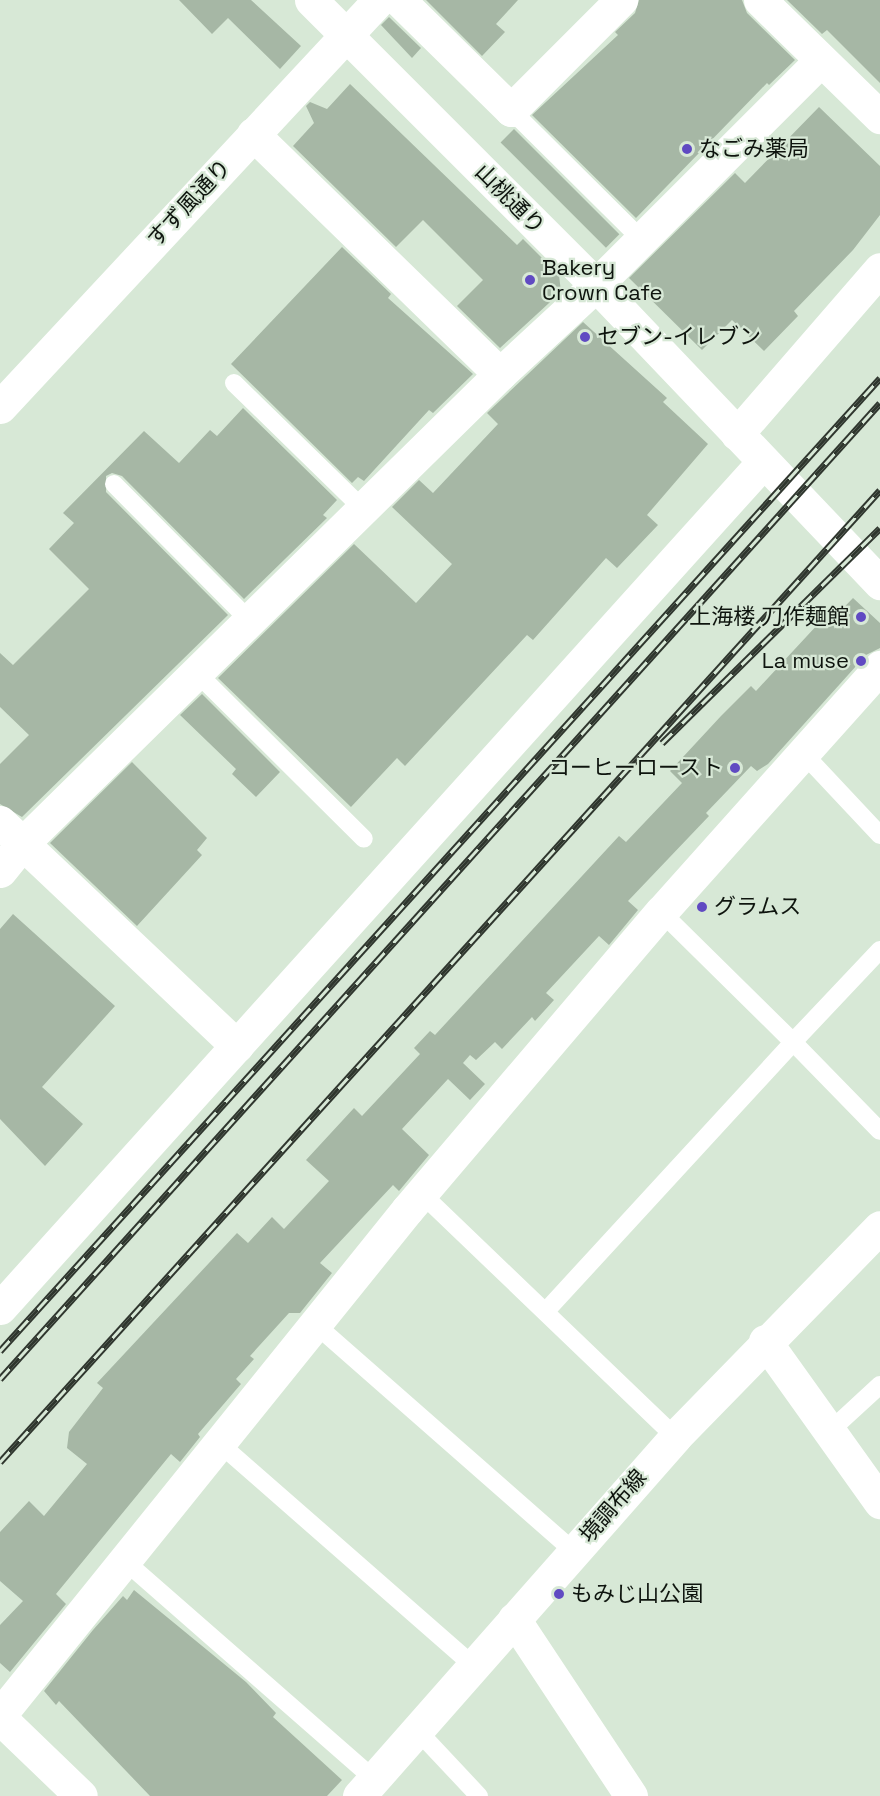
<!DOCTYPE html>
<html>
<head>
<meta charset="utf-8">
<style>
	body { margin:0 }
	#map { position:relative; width:880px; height:1796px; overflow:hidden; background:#d7e8d6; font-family:"Space Grotesk","Noto Sans JP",sans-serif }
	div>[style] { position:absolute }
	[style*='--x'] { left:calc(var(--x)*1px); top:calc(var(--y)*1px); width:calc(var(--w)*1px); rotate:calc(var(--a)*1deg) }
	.building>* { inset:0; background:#a6b7a5; transform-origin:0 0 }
	.service>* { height:18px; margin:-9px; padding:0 9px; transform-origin:9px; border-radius:9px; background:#fff }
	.minor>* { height:33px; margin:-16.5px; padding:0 16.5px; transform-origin:16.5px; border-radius:16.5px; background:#fff }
	.tertiary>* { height:33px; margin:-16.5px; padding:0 16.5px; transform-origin:16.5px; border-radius:16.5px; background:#fff }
	.secondary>* { height:33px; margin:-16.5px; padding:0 16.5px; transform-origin:16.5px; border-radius:16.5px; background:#fff }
	.rail>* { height:7px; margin-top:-3.5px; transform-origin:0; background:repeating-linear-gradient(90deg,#d7e8d6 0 14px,#2f362e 0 28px); box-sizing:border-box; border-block:2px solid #2f362e }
	.dots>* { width:16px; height:16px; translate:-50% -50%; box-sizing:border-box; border:3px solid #d7e8d6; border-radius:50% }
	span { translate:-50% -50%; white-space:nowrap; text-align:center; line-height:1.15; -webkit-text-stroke:4.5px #d7e8d6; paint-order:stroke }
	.poi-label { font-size:22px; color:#0e140e }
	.left { translate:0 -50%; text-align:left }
	.right { translate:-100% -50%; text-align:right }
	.street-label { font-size:22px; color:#0e140e }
</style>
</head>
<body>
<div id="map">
	<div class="building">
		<i style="clip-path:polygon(179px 0,251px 0,301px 46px,280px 69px,228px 18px,212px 34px)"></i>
		<i style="clip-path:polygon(426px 0,518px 0,496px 24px,505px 32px,482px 56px)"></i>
		<i style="clip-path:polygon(639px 0,742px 0,747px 13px,795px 60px,769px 85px,767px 83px,636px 218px,532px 115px,618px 35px,615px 32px,635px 13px)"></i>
		<i style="clip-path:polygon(787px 0,880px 0,880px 83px,827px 30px,822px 34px)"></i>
		<i style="clip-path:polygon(389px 17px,421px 48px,412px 58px,381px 25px)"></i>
		<i style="clip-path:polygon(350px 84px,517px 245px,523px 239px,559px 275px,561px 292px,500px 348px,457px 306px,483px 280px,423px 220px,396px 247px,293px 146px,314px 123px,306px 106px,310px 102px,327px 109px)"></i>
		<i style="clip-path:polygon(819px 107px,880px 166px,880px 215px,853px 250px,794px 311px,798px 316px,764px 351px,732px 320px,702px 350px,629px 278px,735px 173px,745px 183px)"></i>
		<i style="left:514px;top:129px;width:149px;height:19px;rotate:45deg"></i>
		<i style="clip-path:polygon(342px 247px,391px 294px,388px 298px,473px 374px,433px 413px,429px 410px,364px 481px,358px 477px,352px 483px,231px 364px)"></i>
		<i style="clip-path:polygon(583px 322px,667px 398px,663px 402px,708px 444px,647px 515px,658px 525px,617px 568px,606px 558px,533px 640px,527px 635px,405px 766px,397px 758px,351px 807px,218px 678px,354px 544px,416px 603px,452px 564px,392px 507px,419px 480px,433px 493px,498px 424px,487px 413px)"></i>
		<i style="clip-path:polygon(243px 408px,337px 500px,323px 515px,327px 518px,244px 599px,122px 476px,112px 473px,106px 476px,106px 492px,228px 615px,22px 817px,0 804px,0 764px,29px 735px,0 707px,0 653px,13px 665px,89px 589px,49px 549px,74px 523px,63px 513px,144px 431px,179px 463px,210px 430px,217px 436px)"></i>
		<i style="clip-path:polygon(853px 598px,880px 623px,880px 648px,866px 655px,768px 764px,757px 771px,751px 766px,706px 813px,709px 816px,628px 901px,638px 910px,609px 945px,599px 936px,546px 993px,554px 1000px,535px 1021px,532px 1017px,502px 1049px,495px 1042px,476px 1060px,470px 1055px,463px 1063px,485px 1084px,470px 1100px,448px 1079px,402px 1129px,429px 1155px,399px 1191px,393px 1185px,320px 1263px,332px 1273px,300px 1313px,289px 1313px,250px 1356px,254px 1359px,236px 1379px,241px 1384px,198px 1434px,200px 1437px,180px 1462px,171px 1454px,56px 1594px,66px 1604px,10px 1672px,0 1663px,0 1625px,23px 1601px,0 1581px,0 1532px,29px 1501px,44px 1516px,87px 1464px,67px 1448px,69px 1432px,103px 1388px,97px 1383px,237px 1233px,248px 1243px,272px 1217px,284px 1229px,329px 1181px,306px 1160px,354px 1108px,362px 1116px,420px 1054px,414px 1048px,430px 1031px,435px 1035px,619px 836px,626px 842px,682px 783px,670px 771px,721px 716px,751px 686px,756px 691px,819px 623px,824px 628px)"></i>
		<i style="clip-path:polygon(202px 694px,280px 772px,256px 797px,232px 774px,236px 769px,180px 715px)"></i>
		<i style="clip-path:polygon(132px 762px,207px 838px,197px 850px,202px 855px,137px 926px,50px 843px)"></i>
		<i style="clip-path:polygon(13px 914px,115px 1006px,42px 1087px,83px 1124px,45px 1166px,0 1119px,0 929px)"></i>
		<i style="clip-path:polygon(134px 1590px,246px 1682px,276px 1713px,273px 1717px,342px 1780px,327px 1796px,150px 1796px,59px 1701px,56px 1705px,44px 1691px,93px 1630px,123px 1596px,127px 1600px)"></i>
	</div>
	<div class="service">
		<i style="--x:511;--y:110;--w:183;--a:44.8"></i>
		<i style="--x:234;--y:383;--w:180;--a:44.3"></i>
		<i style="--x:114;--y:484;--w:193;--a:45.2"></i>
		<i style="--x:197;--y:673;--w:235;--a:44.8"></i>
		<i style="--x:802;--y:752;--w:114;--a:46.8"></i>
		<i style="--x:880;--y:950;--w:127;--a:133.4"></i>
		<i style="--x:793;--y:1042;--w:124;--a:45.7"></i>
		<i style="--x:422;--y:1194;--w:351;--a:43.8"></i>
		<i style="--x:546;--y:1311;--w:365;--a:-47.4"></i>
		<i style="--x:793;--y:1042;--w:185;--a:-135.4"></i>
		<i style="--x:315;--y:1324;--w:344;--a:41.3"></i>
		<i style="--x:830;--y:1431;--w:68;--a:-42.6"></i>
		<i style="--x:219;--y:1443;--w:337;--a:41.2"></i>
		<i style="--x:126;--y:1562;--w:328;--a:41.2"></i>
		<i style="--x:416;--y:1729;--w:92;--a:46.8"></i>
	</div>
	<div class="minor">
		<i style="--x:399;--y:0;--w:157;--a:44.5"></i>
		<i style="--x:511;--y:110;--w:156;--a:-45"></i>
		<i style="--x:760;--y:0;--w:168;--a:44.3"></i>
		<i style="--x:253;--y:134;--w:344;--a:44.2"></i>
		<i style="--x:0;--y:407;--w:556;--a:-47.04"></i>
		<i style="--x:737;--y:434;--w:218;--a:-49.1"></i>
		<i style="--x:0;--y:822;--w:326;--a:43.4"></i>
		<i style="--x:0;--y:871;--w:33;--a:-51"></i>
		<i style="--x:21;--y:845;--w:672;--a:-44.52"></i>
		<i style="--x:500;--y:374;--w:131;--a:-42.8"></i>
		<i style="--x:596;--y:285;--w:318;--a:-45"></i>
		<i style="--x:0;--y:1308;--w:1139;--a:-47.95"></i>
		<i style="--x:765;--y:1341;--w:198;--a:54.5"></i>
		<i style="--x:514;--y:1619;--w:212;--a:56.5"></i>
		<i style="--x:0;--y:1715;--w:649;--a:-51.13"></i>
		<i style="--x:407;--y:1210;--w:392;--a:-49.6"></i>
		<i style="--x:661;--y:912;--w:329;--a:-48.2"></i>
	</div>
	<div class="tertiary">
		<i style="--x:311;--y:0;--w:403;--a:45"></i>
		<i style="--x:596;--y:285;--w:412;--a:46.4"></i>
		<i style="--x:359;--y:1796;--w:478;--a:-48.6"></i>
		<i style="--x:675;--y:1437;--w:293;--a:-45.7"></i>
	</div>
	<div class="secondary">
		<i style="--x:0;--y:1718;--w:112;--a:43.9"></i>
	</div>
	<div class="rail">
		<i style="--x:662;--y:743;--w:306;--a:-44.6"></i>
		<i style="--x:0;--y:1351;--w:1312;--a:-47.87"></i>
		<i style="--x:0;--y:1379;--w:1314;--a:-47.96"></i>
		<i style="--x:0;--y:1462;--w:1311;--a:-47.84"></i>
	</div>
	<div class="dots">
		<i style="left:687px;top:149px;background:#604ac2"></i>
		<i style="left:530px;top:280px;background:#604ac2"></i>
		<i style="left:585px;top:337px;background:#604ac2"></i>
		<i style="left:861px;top:617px;background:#604ac2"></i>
		<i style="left:861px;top:661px;background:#604ac2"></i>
		<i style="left:735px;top:768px;background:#604ac2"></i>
		<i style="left:702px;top:907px;background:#604ac2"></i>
		<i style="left:559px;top:1594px;background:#604ac2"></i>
	</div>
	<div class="poi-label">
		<span class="left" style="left:699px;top:149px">なごみ薬局</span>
		<span class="left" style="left:542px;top:280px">Bakery<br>Crown Cafe</span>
		<span class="left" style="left:597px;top:337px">セブン-イレブン</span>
		<span class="right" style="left:849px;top:617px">上海楼 刀作麺館</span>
		<span class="right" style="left:849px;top:661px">La muse</span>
		<span class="right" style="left:723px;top:768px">コーヒーロースト</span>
		<span class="left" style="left:714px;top:907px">グラムス</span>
		<span class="left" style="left:571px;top:1594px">もみじ山公園</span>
	</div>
	<div class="street-label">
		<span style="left:510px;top:199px;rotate:45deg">山桃通り</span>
		<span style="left:189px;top:203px;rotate:-47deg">すず風通り</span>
		<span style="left:613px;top:1506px;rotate:-49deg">境調布線</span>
	</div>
</div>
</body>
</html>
